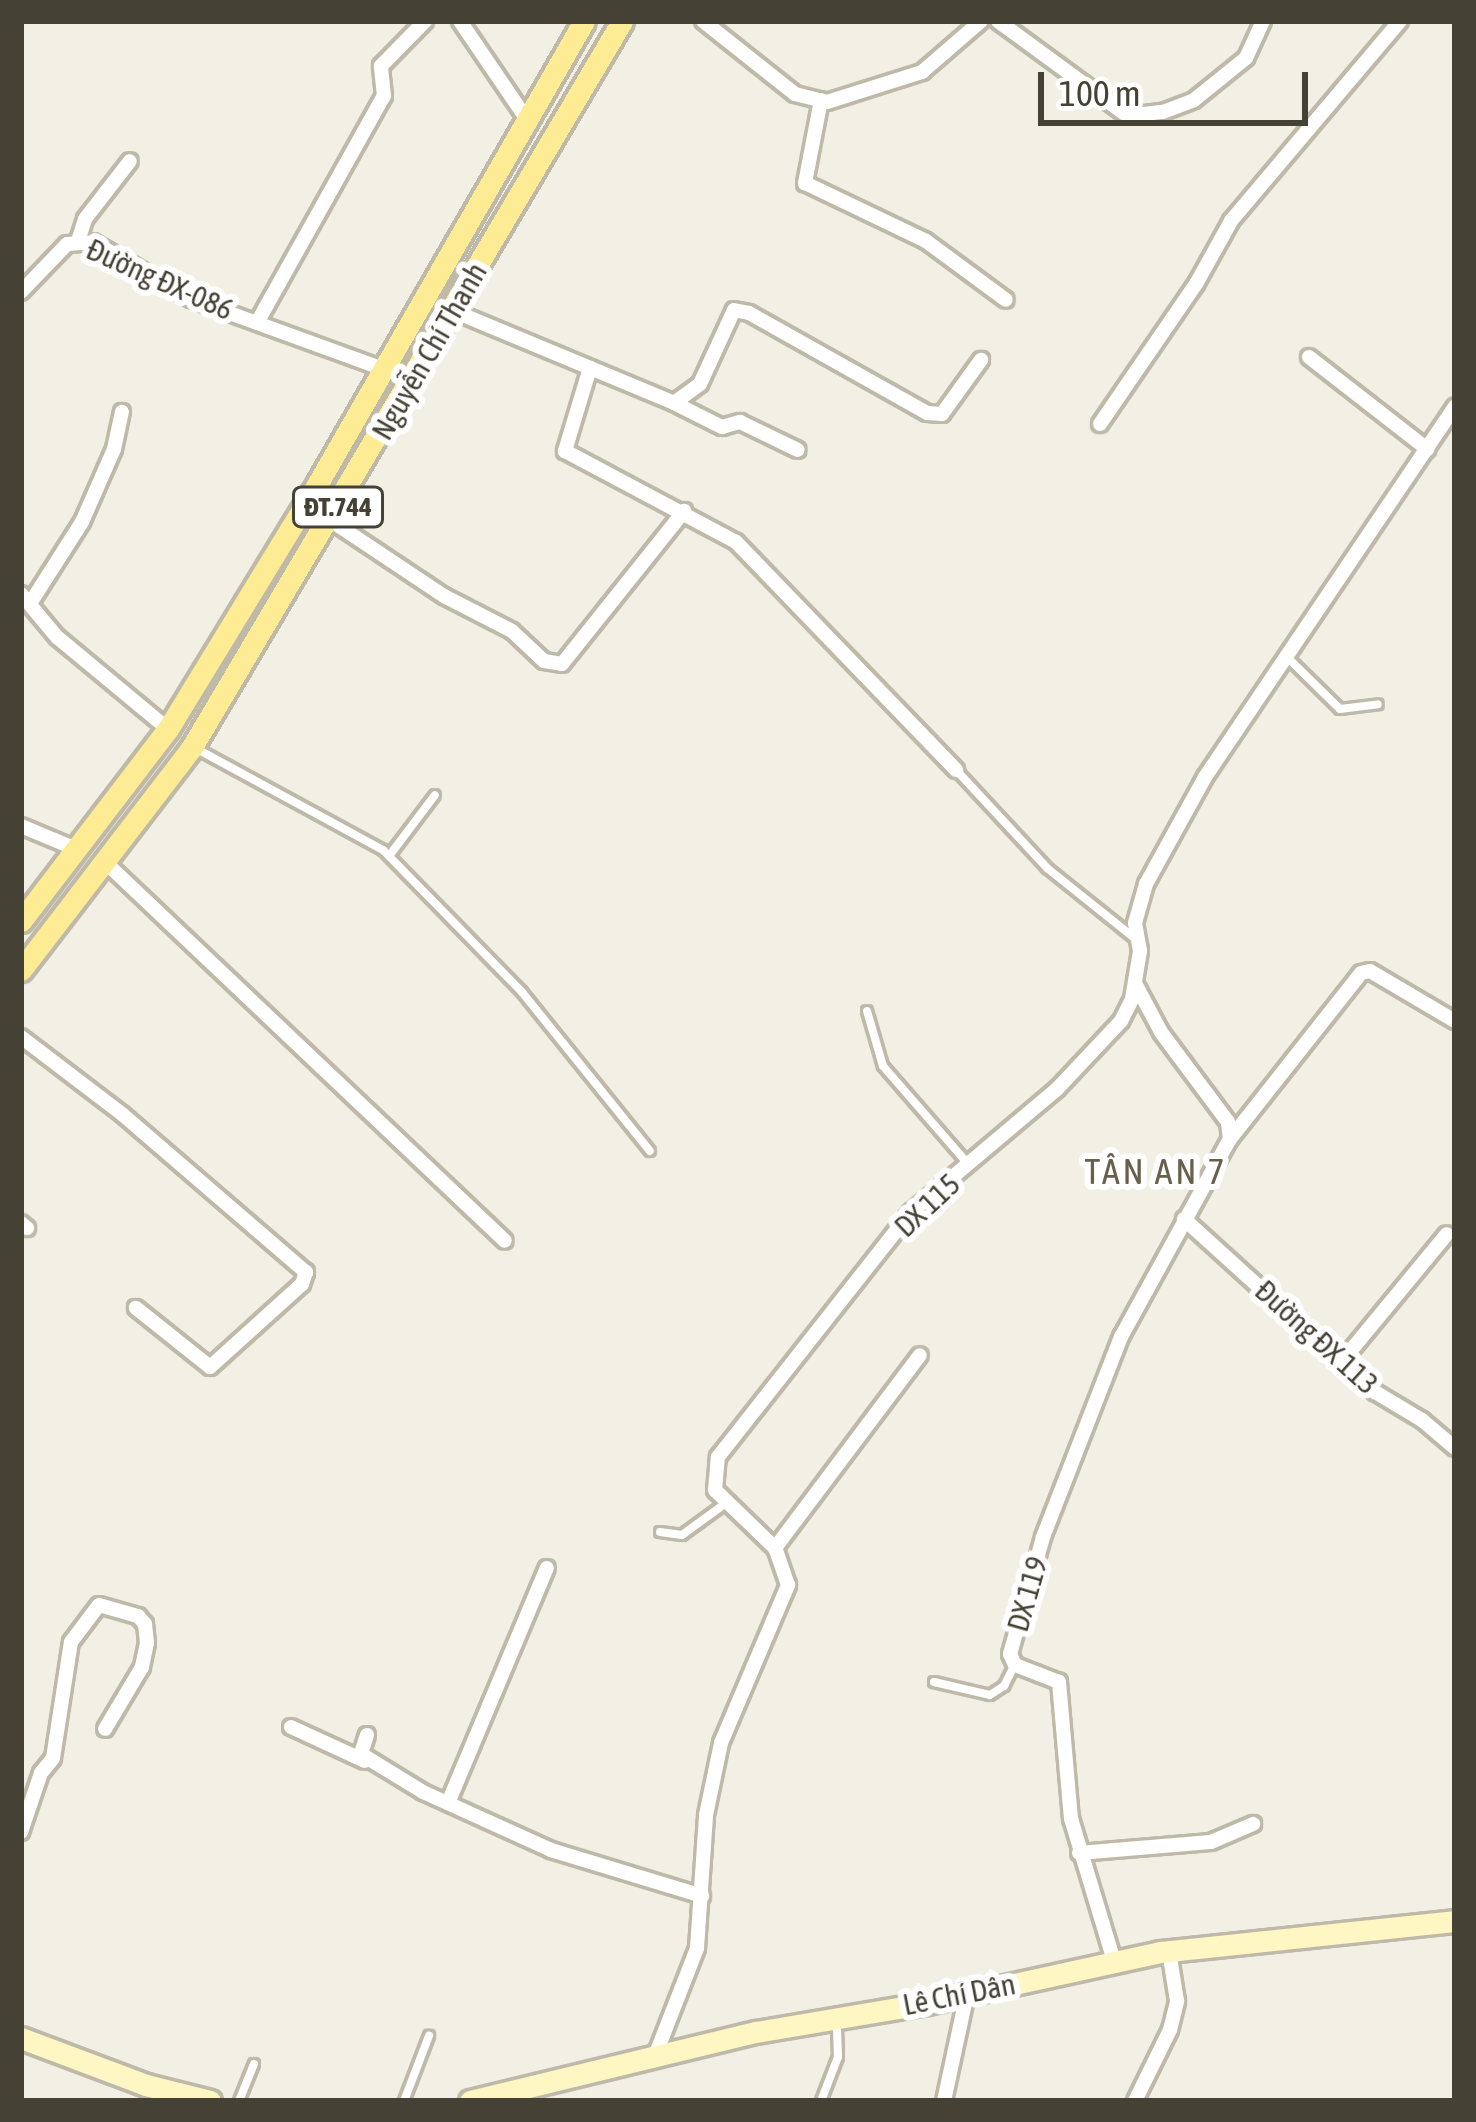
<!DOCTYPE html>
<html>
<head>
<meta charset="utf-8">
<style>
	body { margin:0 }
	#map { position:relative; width:1476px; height:2122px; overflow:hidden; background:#f2f0e5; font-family:"Asap Condensed",sans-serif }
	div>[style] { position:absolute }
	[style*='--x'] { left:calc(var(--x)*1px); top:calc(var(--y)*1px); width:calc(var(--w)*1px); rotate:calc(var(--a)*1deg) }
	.roads { filter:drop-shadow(3px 0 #beb9a8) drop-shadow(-3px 0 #beb9a8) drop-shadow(0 3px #beb9a8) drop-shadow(0 -3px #beb9a8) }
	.lane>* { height:8px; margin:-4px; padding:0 4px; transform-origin:4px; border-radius:4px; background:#fff }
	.street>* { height:14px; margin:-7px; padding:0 7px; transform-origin:7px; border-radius:7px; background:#fff }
	.secondary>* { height:21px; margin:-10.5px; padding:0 10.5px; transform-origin:10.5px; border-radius:10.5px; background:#fef7c4 }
	.primary>* { height:21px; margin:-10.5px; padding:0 10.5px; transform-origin:10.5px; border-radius:10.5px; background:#fdec94 }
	span { translate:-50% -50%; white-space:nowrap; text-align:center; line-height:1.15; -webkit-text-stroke:12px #fff; paint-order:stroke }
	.shield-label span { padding:3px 9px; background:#fff; border:3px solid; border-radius:9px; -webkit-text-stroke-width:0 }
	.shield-label { font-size:27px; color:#454135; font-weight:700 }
	.street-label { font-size:30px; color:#454135 }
	.quarter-label { font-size:36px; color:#68604c; letter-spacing:3px }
	.frame { position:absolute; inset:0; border:24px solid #454135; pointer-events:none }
	.scale { position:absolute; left:1038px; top:72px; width:270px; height:54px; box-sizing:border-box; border:6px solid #454135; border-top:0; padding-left:15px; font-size:36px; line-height:42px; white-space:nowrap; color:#454135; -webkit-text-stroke:9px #fff; paint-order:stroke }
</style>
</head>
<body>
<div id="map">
	<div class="roads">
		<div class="lane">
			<i style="--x:1287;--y:657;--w:74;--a:44.5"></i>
			<i style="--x:1340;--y:709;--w:38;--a:-7"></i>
			<i style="--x:195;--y:748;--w:214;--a:28.5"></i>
			<i style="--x:383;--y:850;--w:199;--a:45.6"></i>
			<i style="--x:522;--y:992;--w:204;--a:51.2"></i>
			<i style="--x:956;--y:770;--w:134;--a:47.1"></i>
			<i style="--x:1047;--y:868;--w:115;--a:38.7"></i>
			<i style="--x:389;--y:856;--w:76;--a:-53"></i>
			<i style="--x:867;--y:1011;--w:57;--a:73.8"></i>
			<i style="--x:883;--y:1066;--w:131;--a:49"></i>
			<i style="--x:660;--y:1532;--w:22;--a:8"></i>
			<i style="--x:682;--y:1535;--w:54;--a:-36"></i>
			<i style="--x:934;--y:1682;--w:57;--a:13.1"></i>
			<i style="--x:990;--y:1695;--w:17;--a:-33"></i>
			<i style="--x:1004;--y:1686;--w:22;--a:-63"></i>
			<i style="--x:239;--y:2101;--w:40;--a:-68"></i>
			<i style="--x:404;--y:2101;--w:70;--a:-69"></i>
			<i style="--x:821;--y:2101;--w:47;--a:-68.9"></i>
			<i style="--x:838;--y:2057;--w:35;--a:-92"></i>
		</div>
		<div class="street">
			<i style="--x:460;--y:21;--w:121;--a:55.8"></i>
			<i style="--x:703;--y:21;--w:117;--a:38.4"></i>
			<i style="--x:795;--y:94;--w:33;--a:14"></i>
			<i style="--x:827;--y:102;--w:100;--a:-17.5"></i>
			<i style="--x:922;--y:72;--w:78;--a:-40.8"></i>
			<i style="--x:998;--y:21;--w:161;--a:36.2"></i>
			<i style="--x:1128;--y:116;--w:35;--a:-7"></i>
			<i style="--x:1163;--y:112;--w:33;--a:-21"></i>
			<i style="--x:1194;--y:100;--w:67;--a:-38.9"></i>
			<i style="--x:1246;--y:58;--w:41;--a:-65.3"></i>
			<i style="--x:821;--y:100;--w:85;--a:100.9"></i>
			<i style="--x:805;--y:183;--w:134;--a:25.6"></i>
			<i style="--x:926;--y:241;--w:99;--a:36.4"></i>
			<i style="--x:78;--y:241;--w:23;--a:-72"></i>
			<i style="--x:85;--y:219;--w:73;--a:-52.2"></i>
			<i style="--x:21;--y:292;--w:66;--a:-46.2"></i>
			<i style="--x:67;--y:244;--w:26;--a:-4"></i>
			<i style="--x:93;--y:242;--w:113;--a:30.2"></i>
			<i style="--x:191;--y:299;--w:204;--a:20"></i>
			<i style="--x:451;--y:310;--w:242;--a:22.6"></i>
			<i style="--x:674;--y:403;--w:32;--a:-36"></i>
			<i style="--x:700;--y:384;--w:81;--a:-65.3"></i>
			<i style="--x:734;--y:310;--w:15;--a:11"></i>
			<i style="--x:749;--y:313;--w:204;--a:29.3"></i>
			<i style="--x:927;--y:413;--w:15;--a:4"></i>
			<i style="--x:942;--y:414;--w:67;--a:-54.2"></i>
			<i style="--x:258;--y:321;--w:258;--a:-60.8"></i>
			<i style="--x:384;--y:96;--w:30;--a:-96"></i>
			<i style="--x:381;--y:66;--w:63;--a:-45.6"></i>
			<i style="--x:1309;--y:357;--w:150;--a:37.9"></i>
			<i style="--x:590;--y:368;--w:87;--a:106.8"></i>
			<i style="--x:565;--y:451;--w:194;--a:28"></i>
			<i style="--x:736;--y:542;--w:317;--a:46"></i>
			<i style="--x:674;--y:403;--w:54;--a:26.6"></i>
			<i style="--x:722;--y:427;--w:19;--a:-16"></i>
			<i style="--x:740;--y:422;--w:64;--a:25.8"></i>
			<i style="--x:1100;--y:424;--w:170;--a:-55.6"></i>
			<i style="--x:1196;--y:284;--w:72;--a:-60.9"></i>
			<i style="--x:1231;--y:221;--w:262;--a:-49.8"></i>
			<i style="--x:330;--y:520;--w:137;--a:33.7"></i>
			<i style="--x:444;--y:596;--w:76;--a:27.2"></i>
			<i style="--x:512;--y:631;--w:44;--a:43.2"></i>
			<i style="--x:544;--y:661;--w:18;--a:9"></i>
			<i style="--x:562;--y:664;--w:196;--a:-51.4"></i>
			<i style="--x:21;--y:594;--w:56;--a:50.1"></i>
			<i style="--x:57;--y:637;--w:144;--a:39.7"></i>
			<i style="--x:31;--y:602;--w:95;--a:-57.5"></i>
			<i style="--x:82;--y:522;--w:80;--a:-66.3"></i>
			<i style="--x:114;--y:449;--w:38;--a:-78"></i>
			<i style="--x:21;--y:826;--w:60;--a:22.7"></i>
			<i style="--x:104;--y:861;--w:552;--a:43.46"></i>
			<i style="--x:21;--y:1037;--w:127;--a:37.3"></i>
			<i style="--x:122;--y:1114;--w:243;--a:40.7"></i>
			<i style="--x:306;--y:1272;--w:13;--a:108"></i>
			<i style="--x:302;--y:1284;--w:124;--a:137.9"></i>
			<i style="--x:210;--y:1367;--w:95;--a:-141.4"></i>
			<i style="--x:1230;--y:1139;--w:211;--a:-51.7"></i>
			<i style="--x:1361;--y:973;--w:9;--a:-13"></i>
			<i style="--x:1370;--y:971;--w:99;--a:30.5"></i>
			<i style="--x:1184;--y:1219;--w:258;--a:42.2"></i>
			<i style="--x:1375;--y:1392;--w:55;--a:30.8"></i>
			<i style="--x:1422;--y:1420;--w:43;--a:40.3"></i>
			<i style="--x:21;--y:1223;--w:8;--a:40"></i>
			<i style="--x:1343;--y:1360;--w:163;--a:-50.5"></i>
			<i style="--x:775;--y:1548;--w:241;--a:-53.1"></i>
			<i style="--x:291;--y:1727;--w:81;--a:24.7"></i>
			<i style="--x:367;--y:1735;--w:20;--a:108"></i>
			<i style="--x:361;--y:1754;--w:73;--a:31.5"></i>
			<i style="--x:423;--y:1792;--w:141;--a:24.4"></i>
			<i style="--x:551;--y:1850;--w:158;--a:16.9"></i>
			<i style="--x:448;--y:1803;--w:255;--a:-67.2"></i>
			<i style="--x:21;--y:1832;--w:62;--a:-71.3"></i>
			<i style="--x:41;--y:1773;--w:19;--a:-51"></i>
			<i style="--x:53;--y:1758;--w:117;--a:-81.2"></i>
			<i style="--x:71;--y:1642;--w:46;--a:-52.9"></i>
			<i style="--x:99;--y:1605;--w:41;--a:15.8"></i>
			<i style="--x:138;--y:1616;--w:11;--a:49"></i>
			<i style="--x:145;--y:1624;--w:19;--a:84"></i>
			<i style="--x:147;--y:1643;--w:25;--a:102"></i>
			<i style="--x:142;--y:1667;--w:72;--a:120.8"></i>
			<i style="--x:1079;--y:1853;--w:132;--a:-4.8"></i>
			<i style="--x:1211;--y:1842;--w:46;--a:-23.2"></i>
			<i style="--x:1114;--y:1961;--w:148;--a:-106.8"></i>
			<i style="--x:1071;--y:1819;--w:138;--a:-95"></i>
			<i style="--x:1059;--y:1682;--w:47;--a:-158.9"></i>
			<i style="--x:1015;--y:1665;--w:12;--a:-114"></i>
			<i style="--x:1010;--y:1654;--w:122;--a:-74.2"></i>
			<i style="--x:1043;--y:1537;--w:215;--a:-68.7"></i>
			<i style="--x:1121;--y:1337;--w:226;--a:-61.2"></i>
			<i style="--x:1230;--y:1139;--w:17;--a:-97"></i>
			<i style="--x:1228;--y:1122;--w:112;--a:-126.7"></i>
			<i style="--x:1161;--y:1032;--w:55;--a:-118"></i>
			<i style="--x:655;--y:2056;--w:116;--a:-68.7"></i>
			<i style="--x:697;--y:1948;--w:133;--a:-86.1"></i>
			<i style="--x:706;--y:1815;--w:74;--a:-78.2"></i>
			<i style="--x:721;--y:1743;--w:172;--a:-67"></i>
			<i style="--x:788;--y:1585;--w:39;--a:-109"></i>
			<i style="--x:775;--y:1548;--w:83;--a:-136"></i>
			<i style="--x:715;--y:1490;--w:33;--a:-85"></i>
			<i style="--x:718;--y:1457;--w:312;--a:-51.8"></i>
			<i style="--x:911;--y:1212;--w:191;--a:-40.1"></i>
			<i style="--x:1057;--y:1089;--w:93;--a:-46.7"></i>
			<i style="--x:1121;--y:1021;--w:25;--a:-63"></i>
			<i style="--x:1132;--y:999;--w:49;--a:-80.5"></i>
			<i style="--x:1140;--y:951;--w:28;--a:-100"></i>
			<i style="--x:1135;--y:923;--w:41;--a:-74.2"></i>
			<i style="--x:1146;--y:884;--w:122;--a:-61.1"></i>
			<i style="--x:1205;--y:777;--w:447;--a:-56"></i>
			<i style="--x:944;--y:2101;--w:109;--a:-77.9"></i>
			<i style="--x:1135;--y:2101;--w:79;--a:-63.8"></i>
			<i style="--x:1170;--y:2030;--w:30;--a:-76"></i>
			<i style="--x:1177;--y:2001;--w:51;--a:-99.1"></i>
		</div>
		<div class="secondary">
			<i style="--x:21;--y:2038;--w:134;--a:20.6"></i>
			<i style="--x:146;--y:2085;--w:66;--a:14"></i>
			<i style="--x:470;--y:2101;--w:294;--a:-13.6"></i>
			<i style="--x:756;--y:2032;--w:173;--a:-9.6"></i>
			<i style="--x:927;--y:2003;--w:239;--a:-12.3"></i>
			<i style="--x:1160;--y:1952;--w:297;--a:-6"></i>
		</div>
		<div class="primary">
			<i style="--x:21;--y:921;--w:242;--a:-52.6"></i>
			<i style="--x:168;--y:729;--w:288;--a:-58.6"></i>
			<i style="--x:318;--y:483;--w:533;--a:-60.07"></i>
			<i style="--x:21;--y:970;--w:281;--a:-52.5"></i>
			<i style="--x:192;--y:747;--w:844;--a:-59.36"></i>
		</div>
	</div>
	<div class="shield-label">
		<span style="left:338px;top:507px">ĐT.744</span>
	</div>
	<div class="street-label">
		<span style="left:160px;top:279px;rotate:24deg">Đường ĐX-086</span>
		<span style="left:429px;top:351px;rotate:-60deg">Nguyễn Chí Thanh</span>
		<span style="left:927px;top:1205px;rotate:-43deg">DX 115</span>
		<span style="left:1317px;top:1337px;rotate:42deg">Đường ĐX 113</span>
		<span style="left:1027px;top:1594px;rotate:-74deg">DX 119</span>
		<span style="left:959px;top:1994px;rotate:-11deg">Lê Chí Dân</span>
	</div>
	<div class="quarter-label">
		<span style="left:1156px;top:1172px">TÂN AN 7</span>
	</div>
	<div class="frame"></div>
	<div class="scale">100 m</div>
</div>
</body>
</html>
